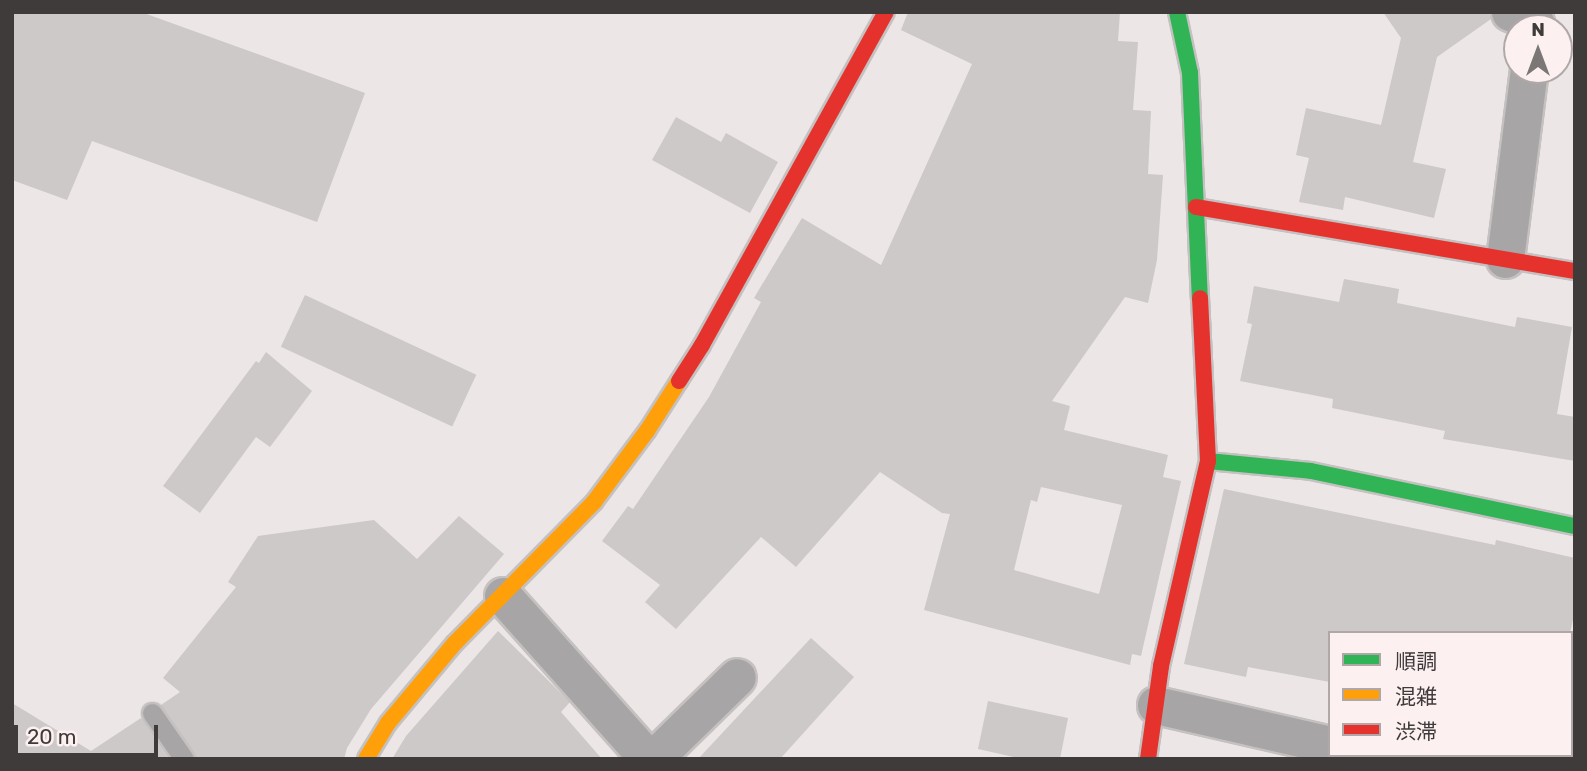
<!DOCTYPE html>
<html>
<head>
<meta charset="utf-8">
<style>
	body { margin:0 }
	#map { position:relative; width:1587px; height:771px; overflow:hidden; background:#ece6e6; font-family:Rubik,"Noto Sans JP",sans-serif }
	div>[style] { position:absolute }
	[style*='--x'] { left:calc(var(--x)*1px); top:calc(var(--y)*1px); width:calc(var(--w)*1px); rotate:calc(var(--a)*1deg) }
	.building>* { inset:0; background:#cdc9c9; transform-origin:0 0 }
	.roads { filter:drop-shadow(2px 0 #c5c1c1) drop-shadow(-2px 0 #c5c1c1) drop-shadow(0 2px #c5c1c1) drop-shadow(0 -2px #c5c1c1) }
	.lane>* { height:19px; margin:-9.5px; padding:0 9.5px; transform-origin:9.5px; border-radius:9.5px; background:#a7a5a5 }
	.street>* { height:37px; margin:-18.5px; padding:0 18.5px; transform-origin:18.5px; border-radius:18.5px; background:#a7a5a5 }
	.fast>* { height:16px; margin:-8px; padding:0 8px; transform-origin:8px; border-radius:8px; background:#30b455 }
	.slow>* { height:16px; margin:-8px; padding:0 8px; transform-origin:8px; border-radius:8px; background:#ff9f0a }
	.jam>* { height:16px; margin:-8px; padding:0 8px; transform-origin:8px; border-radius:8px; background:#e5322d }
	span { translate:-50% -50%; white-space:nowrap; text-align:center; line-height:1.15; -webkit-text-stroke:5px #fcf1f0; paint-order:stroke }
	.frame { position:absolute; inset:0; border:14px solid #3f3b3b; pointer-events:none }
	.legend { position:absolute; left:1328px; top:631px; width:245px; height:126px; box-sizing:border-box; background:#fcf1f0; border:2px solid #b0a8a8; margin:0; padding:9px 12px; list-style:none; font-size:21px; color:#3f3b3b }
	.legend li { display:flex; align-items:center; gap:14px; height:35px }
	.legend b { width:35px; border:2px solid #b0a8a8 }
	.north { position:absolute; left:1503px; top:14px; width:70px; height:70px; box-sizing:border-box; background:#fcf1f0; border:2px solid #b0a8a8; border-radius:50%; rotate:0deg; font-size:19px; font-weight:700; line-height:28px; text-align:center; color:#3f3b3b }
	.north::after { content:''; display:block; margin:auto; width:24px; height:32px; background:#7c7777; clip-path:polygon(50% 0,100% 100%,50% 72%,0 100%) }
	.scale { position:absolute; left:14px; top:725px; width:144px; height:32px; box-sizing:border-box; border:4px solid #3f3b3b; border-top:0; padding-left:9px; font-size:21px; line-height:24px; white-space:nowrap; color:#3f3b3b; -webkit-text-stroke:5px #fcf1f0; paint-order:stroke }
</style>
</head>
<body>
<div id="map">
	<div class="building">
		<i style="clip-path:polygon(12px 12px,141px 12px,365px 93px,317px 222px,92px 141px,67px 200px,12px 180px)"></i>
		<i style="clip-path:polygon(evenodd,908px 12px,1120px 12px,1118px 41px,1138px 42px,1133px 110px,1151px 111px,1148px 174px,1163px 175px,1157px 260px,1148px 303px,1125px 297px,1052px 401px,1070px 406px,1064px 430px,1168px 455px,1163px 477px,1181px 481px,1141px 656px,1132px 654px,1130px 665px,924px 610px,950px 514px,942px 513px,880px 472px,796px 567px,761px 537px,676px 629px,645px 602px,660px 585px,602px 541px,628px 506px,633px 509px,709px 397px,761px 302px,754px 298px,802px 218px,881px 265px,972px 64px,901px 30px,908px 12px,1041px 487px,1122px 505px,1099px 594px,1014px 570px,1031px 500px,1037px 502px,1041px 487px)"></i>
		<i style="clip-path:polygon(1383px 12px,1489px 12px,1491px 19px,1437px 57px,1413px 162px,1446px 169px,1434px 218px,1345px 197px,1343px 210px,1299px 202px,1309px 158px,1296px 155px,1306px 108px,1381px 125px,1401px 38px)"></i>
		<i style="clip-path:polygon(676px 117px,721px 142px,726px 133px,778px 162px,750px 213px,652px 160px)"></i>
		<i style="clip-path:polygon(1344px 279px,1399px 289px,1397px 303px,1515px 327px,1517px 317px,1572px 327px,1557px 414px,1575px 417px,1575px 461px,1443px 439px,1445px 431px,1332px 408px,1333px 399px,1240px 381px,1252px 324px,1247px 323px,1254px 286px,1339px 302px)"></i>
		<i style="left:305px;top:295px;width:189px;height:57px;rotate:25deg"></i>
		<i style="clip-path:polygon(266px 352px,312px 391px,270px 447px,256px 437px,200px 513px,163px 486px,256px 361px,259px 363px)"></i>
		<i style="clip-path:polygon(1224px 489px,1495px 545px,1496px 540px,1575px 558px,1575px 611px,1570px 633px,1330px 633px,1330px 682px,1248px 667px,1246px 677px,1184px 664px)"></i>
		<i style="clip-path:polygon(459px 516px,504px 554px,371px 709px,347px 748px,344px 759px,196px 759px,161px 705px,180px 692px,163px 678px,236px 587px,228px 582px,258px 536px,374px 520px,417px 559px)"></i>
		<i style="clip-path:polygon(498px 631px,570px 702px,561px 712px,602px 759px,392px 759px,406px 736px)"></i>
		<i style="clip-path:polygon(811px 638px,854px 677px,780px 759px,698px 759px)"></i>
		<i style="clip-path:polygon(988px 701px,1068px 718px,1060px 759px,1023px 759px,978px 749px)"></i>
		<i style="clip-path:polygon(12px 703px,91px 751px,141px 718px,169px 759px,12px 759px)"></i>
	</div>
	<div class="roads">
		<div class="lane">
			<i style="--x:152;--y:713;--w:56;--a:55.2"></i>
		</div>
		<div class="street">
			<i style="--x:1510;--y:12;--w:27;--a:22"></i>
			<i style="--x:1505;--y:259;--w:191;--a:-82.8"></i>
			<i style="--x:503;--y:596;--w:218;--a:48.3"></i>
			<i style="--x:1156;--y:705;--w:179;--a:12.9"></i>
			<i style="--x:1373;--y:755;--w:16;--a:15"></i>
			<i style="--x:653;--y:759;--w:117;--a:-44.3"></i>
		</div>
		<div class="fast">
			<i style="--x:1177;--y:12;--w:62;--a:78"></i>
			<i style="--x:1190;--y:73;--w:225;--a:87.5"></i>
			<i style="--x:1208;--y:461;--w:103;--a:5.5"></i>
			<i style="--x:1311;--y:471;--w:270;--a:11.8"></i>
		</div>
		<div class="slow">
			<i style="--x:366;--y:759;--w:42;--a:-58.6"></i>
			<i style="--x:388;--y:723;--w:104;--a:-50.1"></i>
			<i style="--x:455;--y:643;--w:198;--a:-45.4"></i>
			<i style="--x:594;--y:502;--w:89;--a:-53.3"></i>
			<i style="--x:647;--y:431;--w:59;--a:-57.4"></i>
		</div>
		<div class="jam">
			<i style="--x:1196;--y:207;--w:384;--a:9.6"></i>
			<i style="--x:679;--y:381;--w:43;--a:-57.4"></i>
			<i style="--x:702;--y:345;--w:380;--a:-61.1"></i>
			<i style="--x:1148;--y:759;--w:94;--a:-82"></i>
			<i style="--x:1161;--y:666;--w:210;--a:-77.1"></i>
			<i style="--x:1208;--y:461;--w:163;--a:-92.8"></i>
		</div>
	</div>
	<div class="frame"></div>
	<ul class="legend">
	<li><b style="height:9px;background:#30b455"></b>順調</li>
	<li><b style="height:9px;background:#ff9f0a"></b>混雑</li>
	<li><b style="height:9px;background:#e5322d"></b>渋滞</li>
	</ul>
	<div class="north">N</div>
	<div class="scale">20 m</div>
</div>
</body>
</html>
